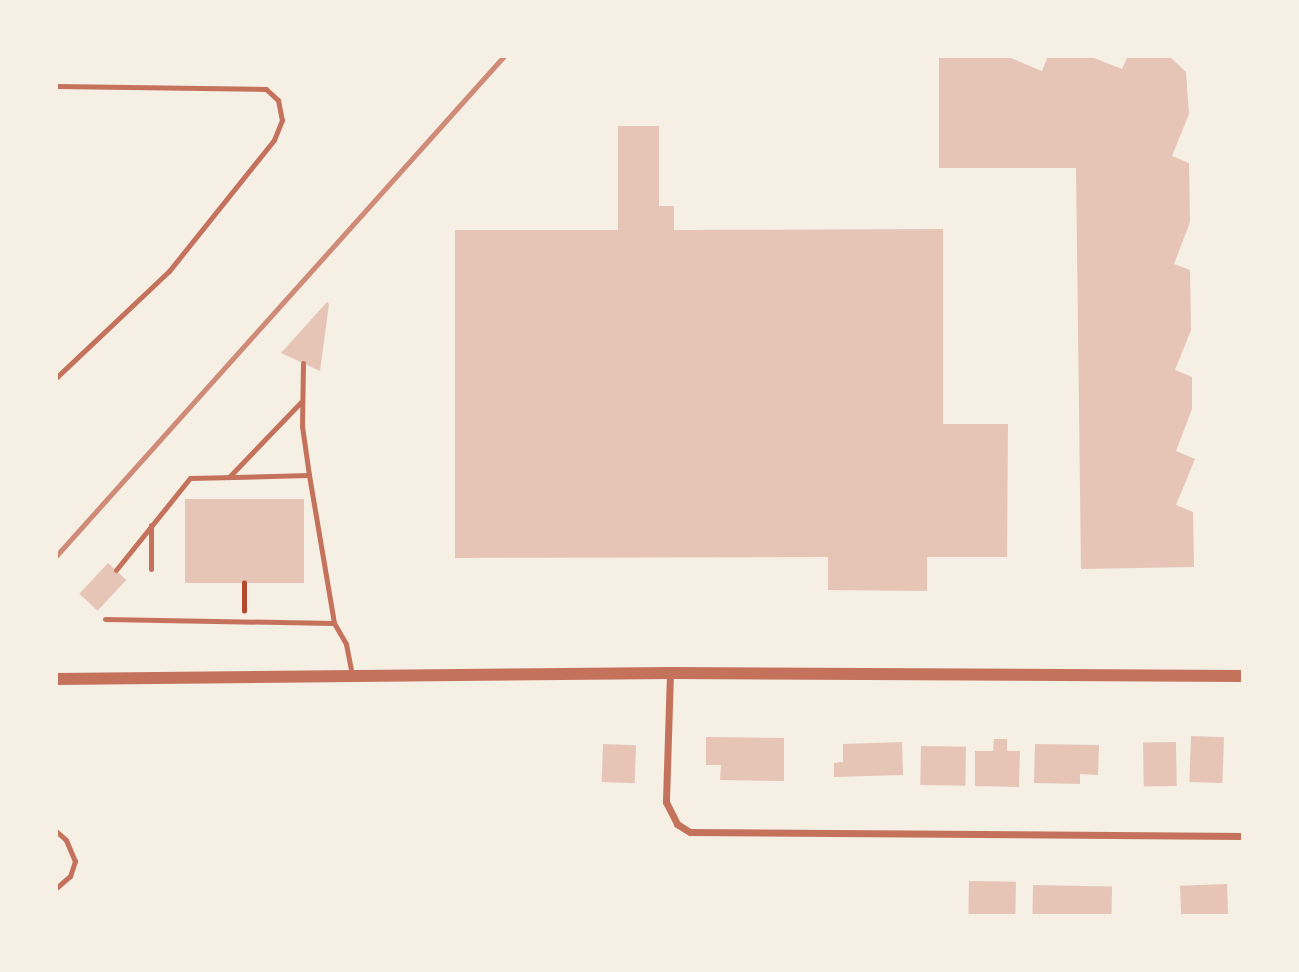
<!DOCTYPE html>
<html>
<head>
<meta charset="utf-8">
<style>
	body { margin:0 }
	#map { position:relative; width:1299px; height:972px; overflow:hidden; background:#f6efe4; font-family:Jost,sans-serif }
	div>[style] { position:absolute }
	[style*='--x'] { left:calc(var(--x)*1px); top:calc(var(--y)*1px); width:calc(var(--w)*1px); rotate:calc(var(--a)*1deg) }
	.building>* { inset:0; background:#e6c5b7; transform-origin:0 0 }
	.path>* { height:4.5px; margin:-2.25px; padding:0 2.25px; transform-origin:2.25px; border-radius:2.25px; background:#b5482f }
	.service>* { height:5px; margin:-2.5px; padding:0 2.5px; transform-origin:2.5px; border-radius:2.5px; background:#c5725c }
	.minor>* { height:7px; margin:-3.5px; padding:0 3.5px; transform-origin:3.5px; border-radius:3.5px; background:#c5725c }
	.tertiary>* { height:12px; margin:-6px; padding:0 6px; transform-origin:6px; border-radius:6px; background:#c5725c }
	.rail>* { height:5px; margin:-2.5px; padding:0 2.5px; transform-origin:2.5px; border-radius:2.5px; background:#cf8b77 }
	span { translate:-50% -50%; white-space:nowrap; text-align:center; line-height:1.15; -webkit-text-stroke:5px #f6efe4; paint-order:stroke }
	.frame { position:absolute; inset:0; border:58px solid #f6efe4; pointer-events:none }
</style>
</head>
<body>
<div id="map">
	<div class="building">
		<i style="clip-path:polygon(939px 56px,1006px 56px,1042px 71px,1048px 56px,1089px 56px,1122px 69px,1128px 56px,1169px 56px,1186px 72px,1189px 114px,1172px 156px,1189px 163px,1190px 222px,1174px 264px,1190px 270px,1191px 330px,1175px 370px,1192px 377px,1192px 409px,1176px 451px,1195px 459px,1176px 505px,1193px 512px,1194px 567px,1081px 569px,1076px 168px,939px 168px)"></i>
		<i style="clip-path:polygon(618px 126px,659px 126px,659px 206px,674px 206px,674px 230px,943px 229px,943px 424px,1008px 424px,1007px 557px,927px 557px,927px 591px,828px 590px,828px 557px,455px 558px,455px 230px,618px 230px)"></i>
		<i style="clip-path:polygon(327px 302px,329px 304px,320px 371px,281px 353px)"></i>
		<i style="left:185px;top:499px;width:119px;height:84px"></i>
		<i style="left:108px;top:563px;width:25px;height:42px;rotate:43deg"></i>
		<i style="left:1191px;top:736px;width:33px;height:46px;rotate:2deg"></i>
		<i style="clip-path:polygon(706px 737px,784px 738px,784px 781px,720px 780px,721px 765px,706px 765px)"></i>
		<i style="clip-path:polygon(994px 739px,1007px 739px,1007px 751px,1020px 751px,1019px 787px,975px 786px,975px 751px,993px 751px)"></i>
		<i style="clip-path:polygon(902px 742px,903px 775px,834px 777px,834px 763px,843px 762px,843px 744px)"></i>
		<i style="left:1176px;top:742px;width:44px;height:33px;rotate:89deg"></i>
		<i style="left:603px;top:744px;width:33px;height:38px;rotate:2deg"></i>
		<i style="clip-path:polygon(1035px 744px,1099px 745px,1098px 775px,1080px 774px,1080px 784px,1034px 783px)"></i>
		<i style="left:921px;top:746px;width:45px;height:39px;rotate:1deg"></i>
		<i style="left:969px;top:881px;width:47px;height:35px;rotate:1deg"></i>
		<i style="left:1227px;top:884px;width:32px;height:47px;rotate:88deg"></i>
		<i style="left:1033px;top:885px;width:79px;height:31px;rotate:1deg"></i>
	</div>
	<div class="path">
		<i style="--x:244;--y:611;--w:28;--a:-90"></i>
	</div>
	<div class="service">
		<i style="--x:56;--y:86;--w:210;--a:0.8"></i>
		<i style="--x:266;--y:89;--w:16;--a:43"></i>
		<i style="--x:278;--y:100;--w:20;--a:79"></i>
		<i style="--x:282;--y:120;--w:22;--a:112"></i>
		<i style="--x:274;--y:140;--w:168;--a:128.7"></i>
		<i style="--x:169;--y:271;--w:156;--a:136.6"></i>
		<i style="--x:303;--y:363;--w:63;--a:90.9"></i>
		<i style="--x:302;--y:426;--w:49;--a:81.9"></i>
		<i style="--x:229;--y:477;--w:104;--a:-46.2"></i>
		<i style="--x:151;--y:525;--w:44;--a:90"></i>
		<i style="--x:116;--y:570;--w:118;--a:-51.2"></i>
		<i style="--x:190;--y:478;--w:119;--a:-1.4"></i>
		<i style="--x:309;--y:475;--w:150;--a:80.4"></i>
		<i style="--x:105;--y:619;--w:229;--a:1"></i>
		<i style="--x:334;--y:623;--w:24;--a:60"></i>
		<i style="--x:346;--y:644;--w:33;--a:79"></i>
		<i style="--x:56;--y:831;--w:13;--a:42"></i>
		<i style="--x:66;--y:840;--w:23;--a:67"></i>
		<i style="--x:75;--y:861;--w:16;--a:108"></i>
		<i style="--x:70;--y:876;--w:18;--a:139"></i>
	</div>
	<div class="minor">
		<i style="--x:670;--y:673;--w:129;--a:91.8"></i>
		<i style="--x:666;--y:802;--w:25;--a:63"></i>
		<i style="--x:677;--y:824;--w:15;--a:32"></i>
		<i style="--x:690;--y:832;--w:553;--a:0.41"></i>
	</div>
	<div class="tertiary">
		<i style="--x:56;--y:679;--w:614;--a:-0.56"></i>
		<i style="--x:670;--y:673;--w:573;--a:0.3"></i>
	</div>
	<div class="rail">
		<i style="--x:56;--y:556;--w:671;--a:-48.14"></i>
	</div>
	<div class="frame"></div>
</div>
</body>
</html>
